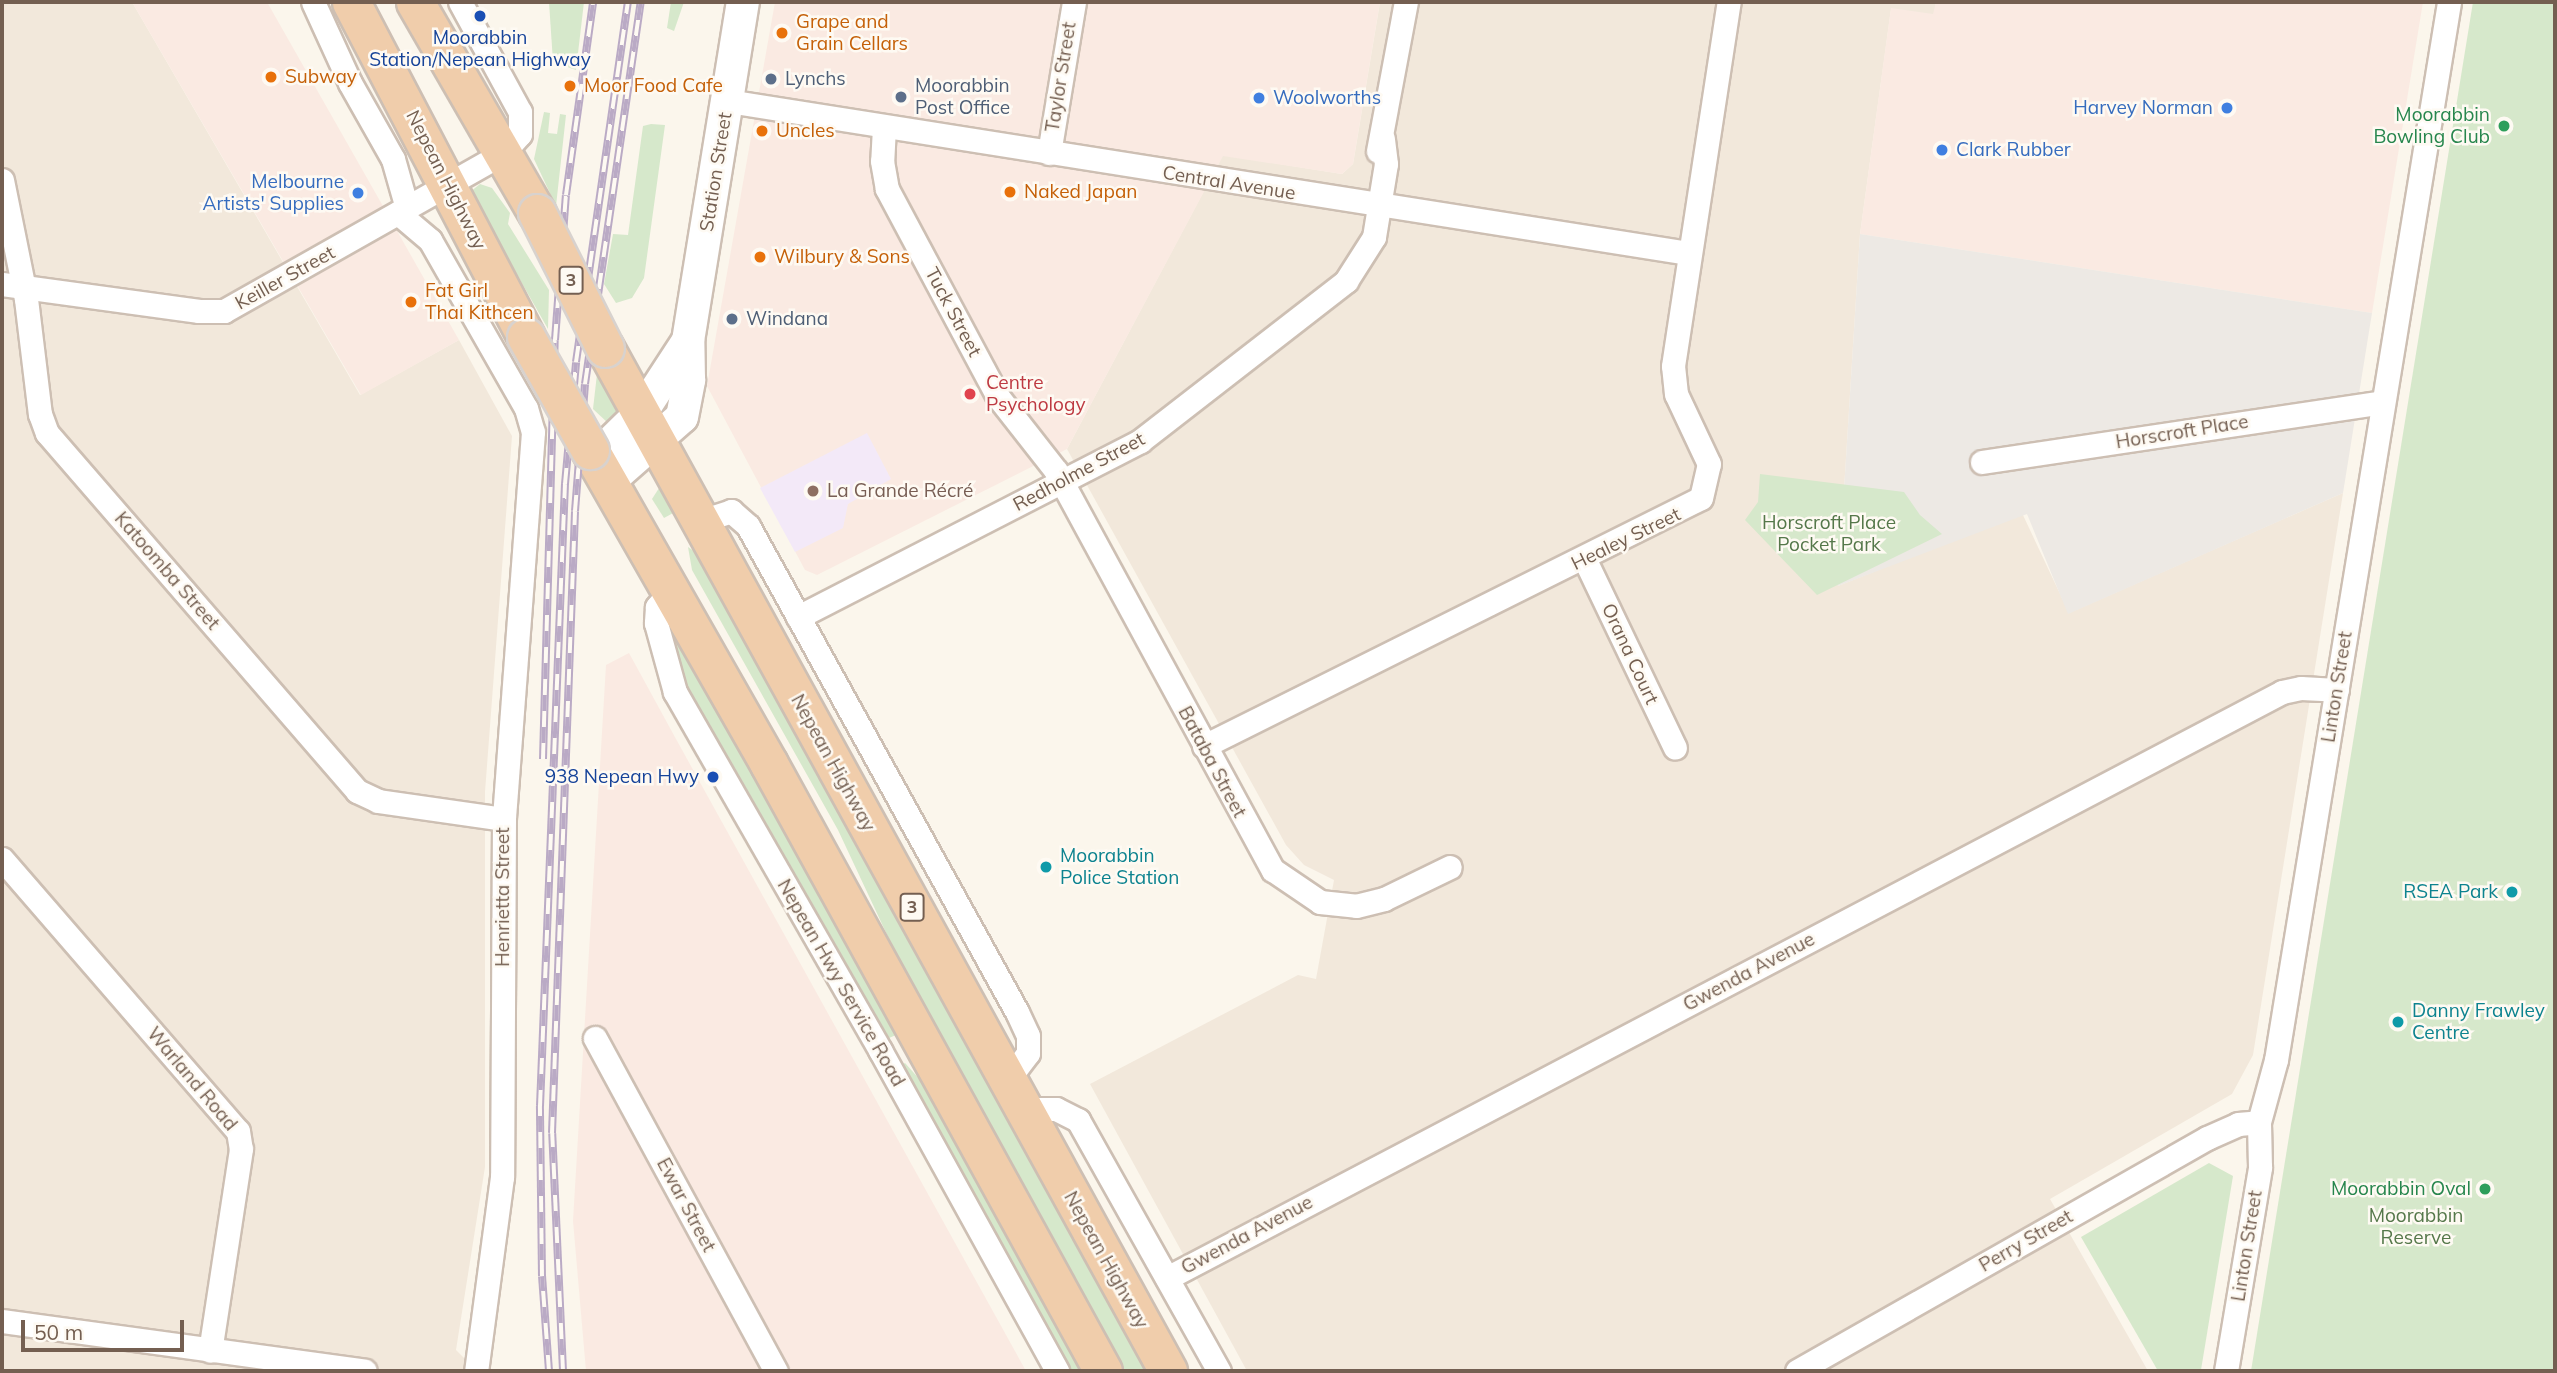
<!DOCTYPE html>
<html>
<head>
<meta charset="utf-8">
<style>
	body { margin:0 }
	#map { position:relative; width:2557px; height:1373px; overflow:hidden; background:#fbf6ec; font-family:Mulish,sans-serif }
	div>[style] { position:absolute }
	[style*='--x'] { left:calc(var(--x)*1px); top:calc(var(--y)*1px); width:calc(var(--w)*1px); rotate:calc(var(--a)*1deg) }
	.residential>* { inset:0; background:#f2e8db }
	.commercial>* { inset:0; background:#faeae2 }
	.industrial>* { inset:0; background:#ede9e4 }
	.education>* { inset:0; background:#f3e9f8 }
	.green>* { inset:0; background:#d6e8cb }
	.roads { filter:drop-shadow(2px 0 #cdbfb3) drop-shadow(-2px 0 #cdbfb3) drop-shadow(0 2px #cdbfb3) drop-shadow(0 -2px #cdbfb3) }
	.minor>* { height:23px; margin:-11.5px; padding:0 11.5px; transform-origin:11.5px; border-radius:11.5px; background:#fff }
	.secondary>* { height:32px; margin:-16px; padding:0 16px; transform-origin:16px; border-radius:16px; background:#fff }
	.trunk>* { height:37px; margin:-18.5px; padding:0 18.5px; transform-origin:18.5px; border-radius:18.5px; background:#f0cdab }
	.rail>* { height:8px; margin-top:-4px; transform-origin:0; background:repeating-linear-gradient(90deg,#fefaf3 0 16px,#baaac5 0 32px); box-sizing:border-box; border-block:2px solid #baaac5 }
	.bridges { filter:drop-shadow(2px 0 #d8d2ce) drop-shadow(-2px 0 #d8d2ce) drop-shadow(0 2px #d8d2ce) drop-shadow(0 -2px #d8d2ce) }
	.trunk-bridge>* { height:37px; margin:-18.5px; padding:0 18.5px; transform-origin:18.5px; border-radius:18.5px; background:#f0cdab }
	.dots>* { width:19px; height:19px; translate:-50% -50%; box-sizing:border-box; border:4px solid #fefaf3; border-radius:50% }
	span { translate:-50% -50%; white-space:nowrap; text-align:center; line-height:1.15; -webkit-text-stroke:5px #fefaf3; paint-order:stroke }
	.shield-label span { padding:2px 5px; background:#fefaf3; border:2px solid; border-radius:5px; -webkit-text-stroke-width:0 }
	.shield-label { font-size:18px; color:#745f51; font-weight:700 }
	.food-label { font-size:19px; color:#c56008 }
	.left { translate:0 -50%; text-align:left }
	.transit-label { font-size:19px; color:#164399 }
	.right { translate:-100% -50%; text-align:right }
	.street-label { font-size:19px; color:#745f51 }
	.service-label { font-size:19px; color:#4e5e75 }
	.shop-label { font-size:19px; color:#366cbe }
	.leisure-label { font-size:19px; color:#27864d }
	.health-label { font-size:19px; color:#be3a42 }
	.education-label { font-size:19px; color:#785e54 }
	.park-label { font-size:19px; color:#55784a }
	.culture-label { font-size:19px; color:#0d838f }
	.frame { position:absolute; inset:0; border:4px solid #745f51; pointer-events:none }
	.scale { position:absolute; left:21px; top:1320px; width:163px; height:32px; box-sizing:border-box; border:4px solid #745f51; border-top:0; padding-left:9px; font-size:21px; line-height:24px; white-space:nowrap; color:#745f51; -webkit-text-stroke:5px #fefaf3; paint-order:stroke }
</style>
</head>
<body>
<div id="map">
	<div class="residential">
		<i style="clip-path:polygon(2px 2px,132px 2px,360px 395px,459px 340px,512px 436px,485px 792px,485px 1167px,456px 1350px,477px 1371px,2px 1371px)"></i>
		<i style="clip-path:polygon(1380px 2px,1936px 2px,1934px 15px,1891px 9px,1860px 234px,1838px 586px,2022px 513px,2069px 613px,2343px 493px,2253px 1055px,2232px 1094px,2050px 1199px,2148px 1371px,1247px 1371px,1090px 1084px,1298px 975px,1316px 979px,1334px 880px,1304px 865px,1286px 845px,1067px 449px,1223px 155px,1342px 174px,1353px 164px)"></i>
	</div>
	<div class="commercial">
		<i style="clip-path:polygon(132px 2px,267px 2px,459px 340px,361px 395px)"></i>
		<i style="clip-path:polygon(775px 2px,1380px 2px,1353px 164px,1342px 174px,1223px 156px,1067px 449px,817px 575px,805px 570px,707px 386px)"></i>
		<i style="clip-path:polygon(1936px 2px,2423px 2px,2372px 313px,1860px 234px,1891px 8px,1933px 14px)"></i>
		<i style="clip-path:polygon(629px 653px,676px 739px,1026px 1371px,586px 1371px,573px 1221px,606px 665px)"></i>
	</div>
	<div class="industrial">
		<i style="clip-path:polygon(1860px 234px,2372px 313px,2343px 493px,2068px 614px,2027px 514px,1838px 586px)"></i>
	</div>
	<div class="education">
		<i style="clip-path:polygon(867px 433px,891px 479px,848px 504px,843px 528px,795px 552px,760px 488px)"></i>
	</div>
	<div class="green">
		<i style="clip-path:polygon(549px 2px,584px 2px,576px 70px,553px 62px)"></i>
		<i style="clip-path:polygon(671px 2px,684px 2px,674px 31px,667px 28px)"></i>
		<i style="clip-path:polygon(2473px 2px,2555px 2px,2555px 1371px,2251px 1371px)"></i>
		<i style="clip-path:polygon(544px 112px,550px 113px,548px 133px,557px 134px,560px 114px,566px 115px,556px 206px,534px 159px)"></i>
		<i style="clip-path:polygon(651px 124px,665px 125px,644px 278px,632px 298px,616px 303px,604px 284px,613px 234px,628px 235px,643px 126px)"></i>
		<i style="clip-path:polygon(480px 184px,492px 188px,510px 213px,508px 224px,549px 290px,548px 329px,470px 192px)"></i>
		<i style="clip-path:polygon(597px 374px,618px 413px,609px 424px,593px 409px)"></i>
		<i style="clip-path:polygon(1760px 474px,1904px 492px,1920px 515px,1942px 534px,1817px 595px,1745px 520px,1758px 502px)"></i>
		<i style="clip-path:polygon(661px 485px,675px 512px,664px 518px,652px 499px)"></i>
		<i style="clip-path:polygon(688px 547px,698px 554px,1147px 1371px,1123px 1371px,904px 971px,838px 830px,692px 570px)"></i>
		<i style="clip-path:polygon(663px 615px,896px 1035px,889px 1038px,879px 1028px,783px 855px,688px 704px)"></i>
		<i style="clip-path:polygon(905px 1063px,922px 1082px,1081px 1371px,1069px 1371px,900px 1066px)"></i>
		<i style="clip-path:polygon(2209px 1163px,2233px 1176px,2201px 1370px,2158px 1371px,2081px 1237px)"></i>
	</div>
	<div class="roads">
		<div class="minor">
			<i style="--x:313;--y:2;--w:89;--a:65.4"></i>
			<i style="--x:350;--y:83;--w:87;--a:60.5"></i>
			<i style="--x:393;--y:159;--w:51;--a:74.1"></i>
			<i style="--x:728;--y:101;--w:973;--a:8.99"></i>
			<i style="--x:884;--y:127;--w:34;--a:93"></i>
			<i style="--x:882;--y:161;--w:28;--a:80"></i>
			<i style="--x:887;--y:189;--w:236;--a:61.9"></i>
			<i style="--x:998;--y:397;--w:94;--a:51.9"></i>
			<i style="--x:1056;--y:471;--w:454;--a:61.5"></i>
			<i style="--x:1273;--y:870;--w:57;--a:34.2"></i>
			<i style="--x:1320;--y:902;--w:36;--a:6"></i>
			<i style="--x:1356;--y:906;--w:29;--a:-14"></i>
			<i style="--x:1384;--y:899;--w:73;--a:-25.9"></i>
			<i style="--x:1378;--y:151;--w:152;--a:-79.4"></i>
			<i style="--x:1049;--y:153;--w:153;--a:-80.6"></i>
			<i style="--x:2;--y:180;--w:121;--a:78.6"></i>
			<i style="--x:26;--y:299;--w:116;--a:83.1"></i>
			<i style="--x:40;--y:414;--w:20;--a:70"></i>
			<i style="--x:47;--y:433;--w:474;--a:49.1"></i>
			<i style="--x:357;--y:791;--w:23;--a:25"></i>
			<i style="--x:378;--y:801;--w:127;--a:8.1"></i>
			<i style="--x:398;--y:213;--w:42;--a:40.2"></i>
			<i style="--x:430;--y:240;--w:193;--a:60.3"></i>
			<i style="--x:526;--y:408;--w:25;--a:74"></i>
			<i style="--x:533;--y:432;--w:388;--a:94.3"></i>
			<i style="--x:504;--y:819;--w:358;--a:90.3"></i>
			<i style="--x:502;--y:1177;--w:196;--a:97.6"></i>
			<i style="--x:2;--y:284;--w:199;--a:7.8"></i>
			<i style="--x:199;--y:311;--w:25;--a:0"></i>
			<i style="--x:224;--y:311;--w:321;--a:-29.5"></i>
			<i style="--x:503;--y:153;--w:25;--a:-48"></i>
			<i style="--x:520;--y:134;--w:22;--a:-90"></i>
			<i style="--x:520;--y:112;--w:125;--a:-118.6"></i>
			<i style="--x:1982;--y:462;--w:404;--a:-8.5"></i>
			<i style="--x:701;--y:521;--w:32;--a:-18"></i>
			<i style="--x:731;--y:511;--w:23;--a:41"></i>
			<i style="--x:748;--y:526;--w:555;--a:61.04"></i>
			<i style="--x:1017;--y:1012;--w:26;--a:65"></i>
			<i style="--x:1028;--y:1036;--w:17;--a:90"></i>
			<i style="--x:1028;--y:1053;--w:35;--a:127"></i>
			<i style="--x:1585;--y:560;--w:208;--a:64.4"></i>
			<i style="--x:670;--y:591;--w:21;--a:129"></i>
			<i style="--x:657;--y:607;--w:16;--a:94"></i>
			<i style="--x:656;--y:623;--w:72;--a:74.6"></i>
			<i style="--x:675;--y:692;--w:413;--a:60.2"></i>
			<i style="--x:880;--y:1050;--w:367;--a:61.1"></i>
			<i style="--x:798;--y:617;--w:385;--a:-27.2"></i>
			<i style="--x:1140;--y:441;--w:261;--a:-37.8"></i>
			<i style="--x:1346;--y:281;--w:52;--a:-57.5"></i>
			<i style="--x:1374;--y:237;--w:74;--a:-80.7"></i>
			<i style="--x:1386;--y:164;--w:26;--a:-97"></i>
			<i style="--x:1204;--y:746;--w:555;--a:-26.52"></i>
			<i style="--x:1701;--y:498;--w:35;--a:-77"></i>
			<i style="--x:1709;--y:464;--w:77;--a:-115.2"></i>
			<i style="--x:1676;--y:394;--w:28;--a:-96"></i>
			<i style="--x:1673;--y:366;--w:368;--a:-81.3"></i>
			<i style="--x:2;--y:859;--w:360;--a:49.1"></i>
			<i style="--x:238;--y:1131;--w:18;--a:81"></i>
			<i style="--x:241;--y:1149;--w:204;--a:98.7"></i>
			<i style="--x:595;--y:1038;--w:379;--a:61.5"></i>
			<i style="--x:1023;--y:1109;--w:33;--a:0"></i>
			<i style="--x:1056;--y:1109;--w:25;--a:27"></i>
			<i style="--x:1078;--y:1120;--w:288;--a:60.7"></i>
			<i style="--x:1167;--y:1278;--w:1260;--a:-27.72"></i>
			<i style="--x:2282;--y:692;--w:19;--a:-12"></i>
			<i style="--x:2301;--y:688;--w:36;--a:3"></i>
			<i style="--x:2;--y:1321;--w:366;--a:7.8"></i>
			<i style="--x:1797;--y:1371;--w:472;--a:-29.6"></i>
			<i style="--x:2207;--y:1138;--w:34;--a:-24"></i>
			<i style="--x:2238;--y:1124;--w:21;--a:-5"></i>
			<i style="--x:2226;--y:1371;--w:207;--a:-80.5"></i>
			<i style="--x:2260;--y:1167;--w:45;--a:-91.3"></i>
			<i style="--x:2259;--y:1122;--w:64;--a:-74.7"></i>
			<i style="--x:2276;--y:1060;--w:1072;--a:-80.71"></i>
		</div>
		<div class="secondary">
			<i style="--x:595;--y:458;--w:64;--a:-44.4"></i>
			<i style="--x:641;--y:413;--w:86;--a:-56.9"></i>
			<i style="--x:608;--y:482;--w:98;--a:-41.3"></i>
			<i style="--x:682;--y:417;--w:38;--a:-79"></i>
			<i style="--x:689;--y:380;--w:39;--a:-91"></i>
			<i style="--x:688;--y:341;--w:343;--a:-80.8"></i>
		</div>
		<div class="trunk">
			<i style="--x:351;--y:2;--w:378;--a:62.4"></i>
			<i style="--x:415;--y:2;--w:244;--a:60"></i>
			<i style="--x:605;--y:348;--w:1168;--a:61.17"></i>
			<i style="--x:590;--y:450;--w:361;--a:60.3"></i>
			<i style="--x:769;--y:764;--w:693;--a:61.18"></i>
		</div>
	</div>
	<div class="rail">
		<i style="--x:543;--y:759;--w:419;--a:-88.4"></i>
		<i style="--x:555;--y:340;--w:145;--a:-85.7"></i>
		<i style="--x:566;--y:195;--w:195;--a:-82"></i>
		<i style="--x:549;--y:1371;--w:95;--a:-94.2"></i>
		<i style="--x:542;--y:1276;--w:170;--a:-90.7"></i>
		<i style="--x:540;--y:1106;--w:623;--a:-87.7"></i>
		<i style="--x:565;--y:484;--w:122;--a:-84.8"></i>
		<i style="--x:576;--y:362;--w:364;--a:-81.8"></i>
		<i style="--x:563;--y:1371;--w:238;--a:-92.6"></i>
		<i style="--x:552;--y:1133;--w:622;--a:-87.88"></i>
		<i style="--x:575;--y:511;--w:127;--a:-85.5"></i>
		<i style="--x:585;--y:384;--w:386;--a:-81.7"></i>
	</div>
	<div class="bridges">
		<div class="trunk-bridge">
			<i style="--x:537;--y:213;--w:151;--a:63.3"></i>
			<i style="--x:526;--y:337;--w:130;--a:60.5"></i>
		</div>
	</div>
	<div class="dots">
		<i style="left:480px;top:16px;background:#1a4fb4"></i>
		<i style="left:782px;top:33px;background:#e8710a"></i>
		<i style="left:271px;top:77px;background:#e8710a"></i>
		<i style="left:771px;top:79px;background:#5c6f8a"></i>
		<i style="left:570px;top:86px;background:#e8710a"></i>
		<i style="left:901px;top:97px;background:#5c6f8a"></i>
		<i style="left:1259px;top:98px;background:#3f7fe0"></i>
		<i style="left:2227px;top:108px;background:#3f7fe0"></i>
		<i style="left:2504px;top:126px;background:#2e9e5b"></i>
		<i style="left:762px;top:131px;background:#e8710a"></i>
		<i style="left:1942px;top:150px;background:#3f7fe0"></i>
		<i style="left:1010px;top:192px;background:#e8710a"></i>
		<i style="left:358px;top:193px;background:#3f7fe0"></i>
		<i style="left:760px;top:257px;background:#e8710a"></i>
		<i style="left:411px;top:302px;background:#e8710a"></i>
		<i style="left:732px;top:319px;background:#5c6f8a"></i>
		<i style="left:970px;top:394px;background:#e0444e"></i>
		<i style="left:813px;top:491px;background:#8d6e63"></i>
		<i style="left:713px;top:777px;background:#1a4fb4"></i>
		<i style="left:1046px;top:867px;background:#0f9aa8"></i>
		<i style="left:2512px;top:892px;background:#0f9aa8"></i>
		<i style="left:2398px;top:1022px;background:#0f9aa8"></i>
		<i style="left:2485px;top:1189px;background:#2e9e5b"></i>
	</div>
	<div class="shield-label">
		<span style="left:571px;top:280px">3</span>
		<span style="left:912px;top:907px">3</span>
	</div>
	<div class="food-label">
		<span class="left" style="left:796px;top:33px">Grape and<br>Grain Cellars</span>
		<span class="left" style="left:285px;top:77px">Subway</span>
		<span class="left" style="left:584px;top:86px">Moor Food Cafe</span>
		<span class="left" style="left:776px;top:131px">Uncles</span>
		<span class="left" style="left:1024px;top:192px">Naked Japan</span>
		<span class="left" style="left:774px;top:257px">Wilbury &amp; Sons</span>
		<span class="left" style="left:425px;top:302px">Fat Girl<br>Thai Kithcen</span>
	</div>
	<div class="transit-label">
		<span style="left:480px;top:49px">Moorabbin<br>Station/Nepean Highway</span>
		<span class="right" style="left:699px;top:777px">938 Nepean Hwy</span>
	</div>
	<div class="street-label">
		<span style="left:1061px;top:77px;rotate:-81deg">Taylor Street</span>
		<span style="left:716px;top:172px;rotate:-81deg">Station Street</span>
		<span style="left:446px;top:180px;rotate:63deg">Nepean Highway</span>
		<span style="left:1229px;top:183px;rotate:9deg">Central Avenue</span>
		<span style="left:285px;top:278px;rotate:-29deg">Keiller Street</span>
		<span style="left:953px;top:312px;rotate:62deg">Tuck Street</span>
		<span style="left:2182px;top:432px;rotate:-9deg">Horscroft Place</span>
		<span style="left:1079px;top:472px;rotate:-28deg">Redholme Street</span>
		<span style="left:1626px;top:539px;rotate:-26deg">Healey Street</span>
		<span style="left:167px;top:571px;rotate:49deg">Katoomba Street</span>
		<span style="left:1630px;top:654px;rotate:65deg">Orana Court</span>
		<span style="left:2337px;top:687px;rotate:-81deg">Linton Street</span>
		<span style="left:1212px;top:762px;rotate:62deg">Bataba Street</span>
		<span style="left:833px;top:763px;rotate:61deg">Nepean Highway</span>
		<span style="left:503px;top:897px;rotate:-90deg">Henrietta Street</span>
		<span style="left:1749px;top:972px;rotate:-28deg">Gwenda Avenue</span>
		<span style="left:841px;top:983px;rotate:60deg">Nepean Hwy Service Road</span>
		<span style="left:192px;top:1079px;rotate:50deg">Warland Road</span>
		<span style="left:686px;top:1205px;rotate:62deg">Ewar Street</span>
		<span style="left:1247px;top:1235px;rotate:-28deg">Gwenda Avenue</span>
		<span style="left:2026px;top:1241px;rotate:-30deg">Perry Street</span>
		<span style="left:2247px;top:1246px;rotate:-81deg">Linton Street</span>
		<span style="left:1106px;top:1260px;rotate:61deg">Nepean Highway</span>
	</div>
	<div class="service-label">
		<span class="left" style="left:785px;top:79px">Lynchs</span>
		<span class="left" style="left:915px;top:97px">Moorabbin<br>Post Office</span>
		<span class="left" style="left:746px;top:319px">Windana</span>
	</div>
	<div class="shop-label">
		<span class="left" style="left:1273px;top:98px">Woolworths</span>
		<span class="right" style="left:2213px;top:108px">Harvey Norman</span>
		<span class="left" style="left:1956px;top:150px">Clark Rubber</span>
		<span class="right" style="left:344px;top:193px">Melbourne<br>Artists' Supplies</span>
	</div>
	<div class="leisure-label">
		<span class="right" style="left:2490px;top:126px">Moorabbin<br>Bowling Club</span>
		<span class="right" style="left:2471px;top:1189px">Moorabbin Oval</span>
	</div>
	<div class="health-label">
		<span class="left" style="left:986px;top:394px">Centre<br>Psychology</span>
	</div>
	<div class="education-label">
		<span class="left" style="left:827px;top:491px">La Grande Récré</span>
	</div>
	<div class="park-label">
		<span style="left:1829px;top:534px">Horscroft Place<br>Pocket Park</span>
		<span style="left:2416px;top:1227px">Moorabbin<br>Reserve</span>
	</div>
	<div class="culture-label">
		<span class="left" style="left:1060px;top:867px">Moorabbin<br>Police Station</span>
		<span class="right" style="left:2498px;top:892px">RSEA Park</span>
		<span class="left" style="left:2412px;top:1022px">Danny Frawley<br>Centre</span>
	</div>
	<div class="frame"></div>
	<div class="scale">50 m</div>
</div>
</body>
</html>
